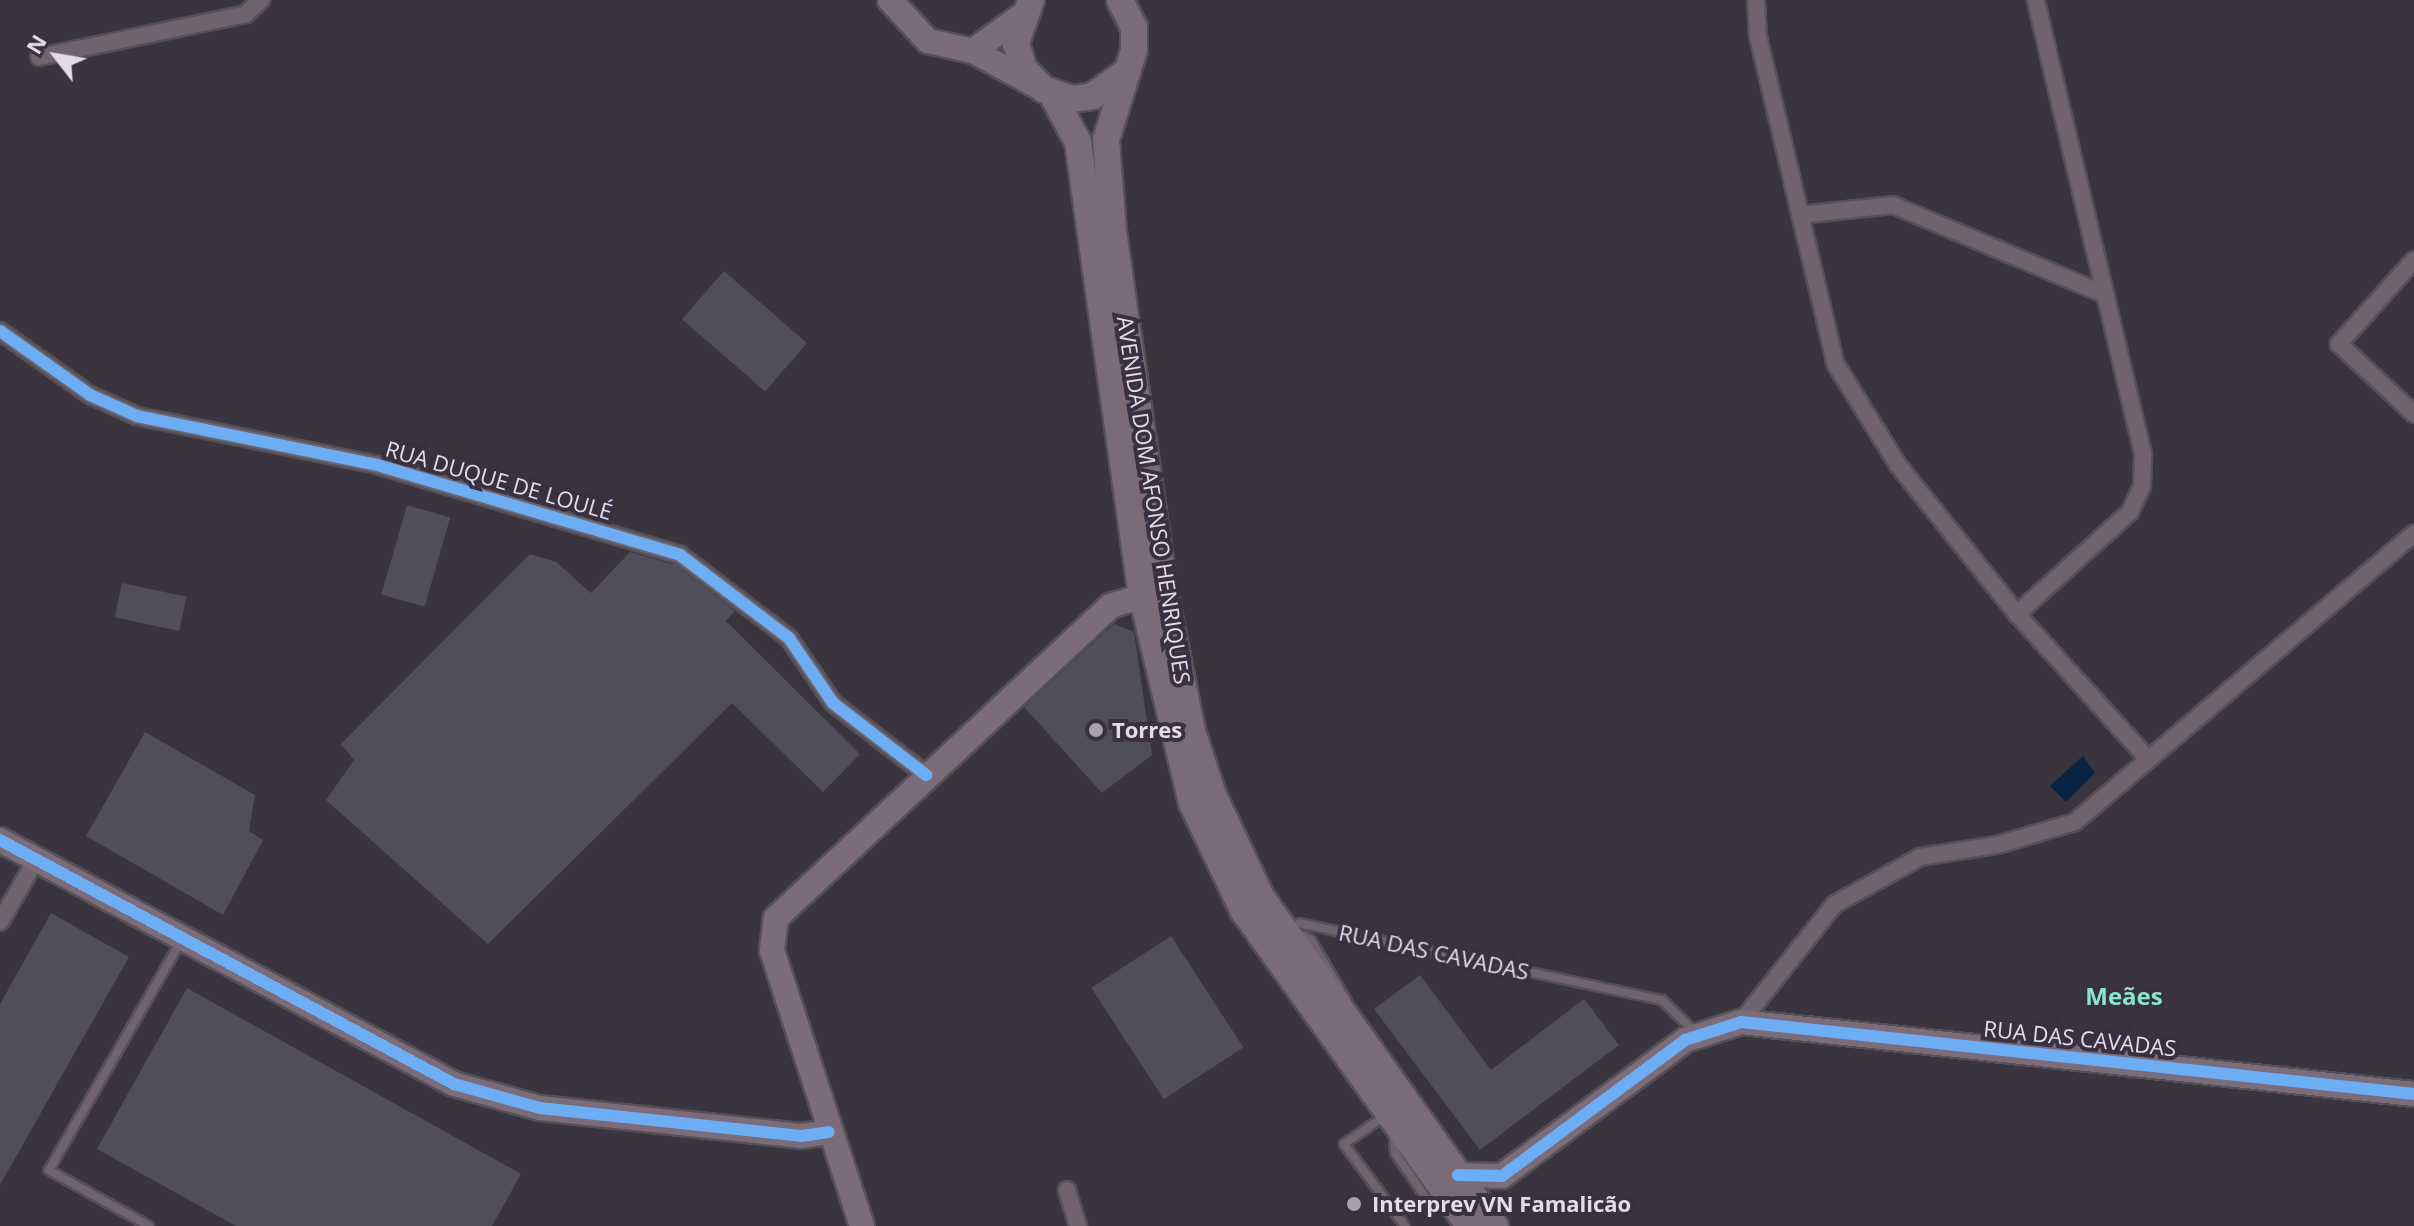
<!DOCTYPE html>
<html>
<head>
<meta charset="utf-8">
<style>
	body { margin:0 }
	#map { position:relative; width:2414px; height:1226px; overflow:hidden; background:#39343d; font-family:"Open Sans",sans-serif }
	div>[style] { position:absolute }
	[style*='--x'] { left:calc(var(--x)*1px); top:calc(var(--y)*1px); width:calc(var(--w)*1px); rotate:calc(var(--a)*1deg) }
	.water>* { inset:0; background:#092342 }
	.building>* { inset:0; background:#504e5b; transform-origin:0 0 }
	.roads { filter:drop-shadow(2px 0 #545058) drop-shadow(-2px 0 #545058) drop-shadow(0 2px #545058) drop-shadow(0 -2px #545058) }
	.lane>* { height:8px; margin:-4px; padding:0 4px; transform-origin:4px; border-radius:4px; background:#6f636d }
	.street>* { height:16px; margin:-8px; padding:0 8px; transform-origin:8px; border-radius:8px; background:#6f636d }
	.secondary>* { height:24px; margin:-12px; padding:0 12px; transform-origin:12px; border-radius:12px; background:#7c6c79 }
	.primary>* { height:26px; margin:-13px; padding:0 13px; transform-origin:13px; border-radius:13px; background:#7a6b78 }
	.cycleway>* { height:12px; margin:-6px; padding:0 6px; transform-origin:6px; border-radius:6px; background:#6dadf4 }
	.dots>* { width:22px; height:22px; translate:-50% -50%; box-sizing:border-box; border:4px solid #393041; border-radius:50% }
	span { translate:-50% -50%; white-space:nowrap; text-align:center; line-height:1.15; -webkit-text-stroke:8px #393041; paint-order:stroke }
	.street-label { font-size:22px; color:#e2dde8 }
	.poi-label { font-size:22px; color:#e2dde8; font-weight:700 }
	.left { translate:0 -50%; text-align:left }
	.neighbourhood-label { font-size:24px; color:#87e7cc; font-weight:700 }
	.north { position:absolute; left:16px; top:16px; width:80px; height:80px; -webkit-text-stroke:6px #393041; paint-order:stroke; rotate:301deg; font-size:22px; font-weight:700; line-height:32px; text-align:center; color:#e2dde8 }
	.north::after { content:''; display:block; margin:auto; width:28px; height:36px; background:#e2dde8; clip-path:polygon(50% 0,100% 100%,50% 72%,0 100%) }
</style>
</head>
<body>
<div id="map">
	<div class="water">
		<i style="clip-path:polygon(2083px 756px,2095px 773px,2066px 802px,2050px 786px)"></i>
	</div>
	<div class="building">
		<i style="left:724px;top:271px;width:110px;height:64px;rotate:41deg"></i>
		<i style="left:407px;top:505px;width:45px;height:93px;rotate:16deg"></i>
		<i style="clip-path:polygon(630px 552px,675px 565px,735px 611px,726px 621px,860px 754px,823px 792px,732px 703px,488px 944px,326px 800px,354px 760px,341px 744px,530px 554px,556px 562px,591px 593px)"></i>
		<i style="left:122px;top:583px;width:66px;height:35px;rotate:12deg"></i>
		<i style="clip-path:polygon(1114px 624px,1134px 632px,1152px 755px,1102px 793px,1024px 707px)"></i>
		<i style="clip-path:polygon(145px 732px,255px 795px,249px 831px,263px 840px,223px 915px,86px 836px)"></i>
		<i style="clip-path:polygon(51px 913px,129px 957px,0 1185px,0 1004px)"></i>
		<i style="left:1171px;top:936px;width:133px;height:95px;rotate:57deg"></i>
		<i style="clip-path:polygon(1420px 975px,1491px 1070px,1584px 999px,1619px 1045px,1480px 1150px,1374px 1009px)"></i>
		<i style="clip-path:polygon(187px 988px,521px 1174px,492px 1226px,236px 1226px,97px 1149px)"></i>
	</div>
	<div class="roads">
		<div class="lane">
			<i style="--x:1299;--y:923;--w:371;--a:12"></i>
			<i style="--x:1662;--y:1000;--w:49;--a:44.2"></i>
			<i style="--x:1298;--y:934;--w:14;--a:25"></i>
			<i style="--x:1311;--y:940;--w:71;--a:59.5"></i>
			<i style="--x:1386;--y:1115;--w:51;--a:145.4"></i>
			<i style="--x:1344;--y:1144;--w:102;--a:53.4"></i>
			<i style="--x:1394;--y:1135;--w:18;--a:87"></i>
			<i style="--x:1395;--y:1153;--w:55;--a:55.4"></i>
			<i style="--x:1426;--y:1198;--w:21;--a:17"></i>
			<i style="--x:149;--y:1226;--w:115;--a:-150.8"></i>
			<i style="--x:49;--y:1170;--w:264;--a:-60"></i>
		</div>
		<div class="street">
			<i style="--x:1756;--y:0;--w:36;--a:87"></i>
			<i style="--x:1758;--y:36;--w:336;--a:76.7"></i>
			<i style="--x:1835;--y:363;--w:120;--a:58.3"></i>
			<i style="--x:1898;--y:465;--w:191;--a:51.4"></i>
			<i style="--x:2017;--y:614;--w:195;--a:47.9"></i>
			<i style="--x:39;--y:57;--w:211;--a:-11.7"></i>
			<i style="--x:246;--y:14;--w:21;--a:-43"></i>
			<i style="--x:1800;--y:215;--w:94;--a:-6.1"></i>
			<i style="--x:1893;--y:205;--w:231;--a:22.9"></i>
			<i style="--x:2414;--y:260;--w:113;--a:131.8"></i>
			<i style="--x:2339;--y:344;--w:103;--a:43"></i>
			<i style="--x:0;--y:331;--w:110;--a:35.4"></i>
			<i style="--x:90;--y:395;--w:51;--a:24.1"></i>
			<i style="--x:137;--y:416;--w:245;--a:11.5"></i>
			<i style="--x:377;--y:465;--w:316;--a:16.5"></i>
			<i style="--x:680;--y:555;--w:137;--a:37.3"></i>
			<i style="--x:789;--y:638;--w:78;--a:55.9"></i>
			<i style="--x:833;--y:703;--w:118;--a:37.7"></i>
			<i style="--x:2017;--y:614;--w:152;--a:-42.1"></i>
			<i style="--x:2130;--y:512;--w:29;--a:-65"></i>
			<i style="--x:2142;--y:486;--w:32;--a:-88"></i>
			<i style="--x:2143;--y:454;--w:466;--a:-103.3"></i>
			<i style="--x:0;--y:922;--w:72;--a:-59.9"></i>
			<i style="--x:1741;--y:1022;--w:151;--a:-51.5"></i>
			<i style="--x:1835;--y:904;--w:97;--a:-28.9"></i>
			<i style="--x:1920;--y:857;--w:78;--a:-8.9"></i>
			<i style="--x:1997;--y:845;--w:81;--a:-16.4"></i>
			<i style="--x:2075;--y:822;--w:445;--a:-40.4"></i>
			<i style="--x:1067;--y:1190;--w:38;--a:73"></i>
		</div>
		<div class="secondary">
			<i style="--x:890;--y:0;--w:56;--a:47.2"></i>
			<i style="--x:928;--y:41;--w:46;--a:12.5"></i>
			<i style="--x:973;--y:51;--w:75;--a:28.6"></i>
			<i style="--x:973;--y:51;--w:59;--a:-36.1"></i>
			<i style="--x:0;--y:840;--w:515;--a:28.26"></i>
			<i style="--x:454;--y:1084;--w:89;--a:15.6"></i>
			<i style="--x:540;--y:1108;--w:262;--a:6.1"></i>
			<i style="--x:801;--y:1136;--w:28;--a:-8"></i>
			<i style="--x:1458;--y:1175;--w:44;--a:1.3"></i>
			<i style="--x:1502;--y:1176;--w:228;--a:-36.6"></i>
			<i style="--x:1685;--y:1040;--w:59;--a:-17.8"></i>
			<i style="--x:1741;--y:1022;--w:677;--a:6.11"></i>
			<i style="--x:862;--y:1226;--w:290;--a:-108.1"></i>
			<i style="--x:772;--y:950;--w:32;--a:-83"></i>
			<i style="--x:776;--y:918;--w:457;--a:-43"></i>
			<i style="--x:1110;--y:606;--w:34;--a:-17"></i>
		</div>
		<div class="primary">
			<i style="--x:1031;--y:0;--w:46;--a:109.2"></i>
			<i style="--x:1016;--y:43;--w:27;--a:73"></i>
			<i style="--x:1024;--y:69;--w:28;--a:46"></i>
			<i style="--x:1043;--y:89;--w:31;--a:19"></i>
			<i style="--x:1072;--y:99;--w:21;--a:-8"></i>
			<i style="--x:1093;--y:96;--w:37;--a:-36"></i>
			<i style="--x:1120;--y:0;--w:30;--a:63"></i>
			<i style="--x:1134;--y:27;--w:23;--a:90"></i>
			<i style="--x:1134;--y:50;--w:94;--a:107.3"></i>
			<i style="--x:1106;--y:140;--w:91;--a:85.6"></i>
			<i style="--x:1113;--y:231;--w:364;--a:81.9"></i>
			<i style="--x:1164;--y:591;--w:143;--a:78.7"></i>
			<i style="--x:1192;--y:731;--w:67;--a:71.8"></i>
			<i style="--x:1213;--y:795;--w:113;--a:64.8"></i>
			<i style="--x:1261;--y:897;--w:404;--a:54.6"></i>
			<i style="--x:1052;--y:94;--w:55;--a:61.6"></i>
			<i style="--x:1078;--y:142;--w:458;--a:82"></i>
			<i style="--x:1142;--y:596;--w:213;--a:76.4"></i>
			<i style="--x:1192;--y:803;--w:119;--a:64.5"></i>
			<i style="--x:1243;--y:910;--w:388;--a:54.4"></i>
		</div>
	</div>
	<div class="cycleway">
		<i style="--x:0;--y:331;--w:110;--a:35.4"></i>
		<i style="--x:90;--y:395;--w:51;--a:24.1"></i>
		<i style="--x:137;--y:416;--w:245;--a:11.5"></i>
		<i style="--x:377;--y:465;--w:316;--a:16.5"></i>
		<i style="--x:680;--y:555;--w:137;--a:37.3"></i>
		<i style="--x:789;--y:638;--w:78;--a:55.9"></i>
		<i style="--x:833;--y:703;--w:118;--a:37.7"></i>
		<i style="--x:0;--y:840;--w:515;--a:28.26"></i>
		<i style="--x:454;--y:1084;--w:89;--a:15.6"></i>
		<i style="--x:540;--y:1108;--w:262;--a:6.1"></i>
		<i style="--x:801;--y:1136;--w:28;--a:-8"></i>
		<i style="--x:1458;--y:1175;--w:44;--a:1.3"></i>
		<i style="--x:1502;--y:1176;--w:228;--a:-36.6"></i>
		<i style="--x:1685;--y:1040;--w:59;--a:-17.8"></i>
		<i style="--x:1741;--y:1022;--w:677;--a:6.11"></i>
	</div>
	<div class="dots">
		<i style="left:1096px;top:730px;background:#a7a2ac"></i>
		<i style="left:1354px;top:1204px;background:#a7a2ac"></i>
	</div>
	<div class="street-label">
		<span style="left:499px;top:480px;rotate:16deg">RUA DUQUE DE LOULÉ</span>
		<span style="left:1154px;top:500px;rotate:81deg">AVENIDA DOM AFONSO HENRIQUES</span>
		<span style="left:1434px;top:952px;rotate:12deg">RUA DAS CAVADAS</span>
		<span style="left:2080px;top:1038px;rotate:6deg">RUA DAS CAVADAS</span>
	</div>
	<div class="poi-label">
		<span class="left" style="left:1112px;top:730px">Torres</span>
		<span class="left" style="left:1372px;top:1204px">Interprev VN Famalicão</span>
	</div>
	<div class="neighbourhood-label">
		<span style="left:2124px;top:996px">Meães</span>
	</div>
	<div class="north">N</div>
</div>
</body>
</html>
